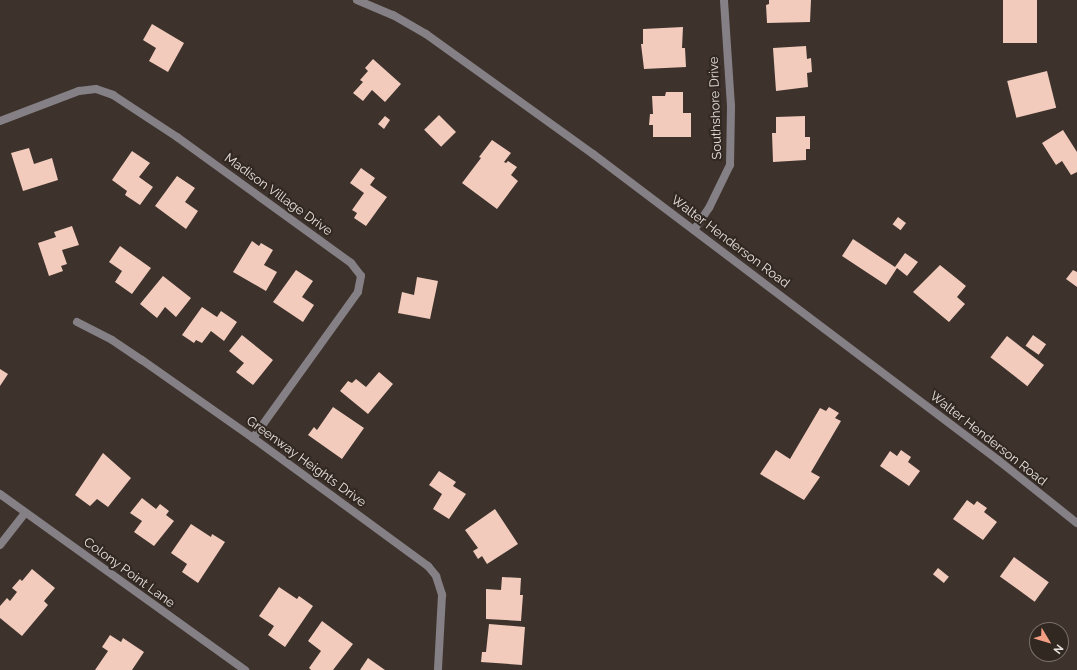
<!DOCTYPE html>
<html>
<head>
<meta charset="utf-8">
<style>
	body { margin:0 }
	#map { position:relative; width:1077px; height:670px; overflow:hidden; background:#3d322c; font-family:Raleway,sans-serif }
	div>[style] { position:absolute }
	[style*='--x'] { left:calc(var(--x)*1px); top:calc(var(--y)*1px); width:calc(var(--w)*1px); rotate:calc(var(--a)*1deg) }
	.building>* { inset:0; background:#f2cbbd; transform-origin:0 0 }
	.minor>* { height:8px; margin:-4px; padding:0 4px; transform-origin:4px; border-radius:4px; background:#848085 }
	span { translate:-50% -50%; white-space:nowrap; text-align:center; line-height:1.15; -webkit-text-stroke:4px #322822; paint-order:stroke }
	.street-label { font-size:13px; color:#e7e0dc }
	.north { position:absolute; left:1029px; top:622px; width:40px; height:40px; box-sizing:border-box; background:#322822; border:1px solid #7a726c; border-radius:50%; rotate:128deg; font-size:11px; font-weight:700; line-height:16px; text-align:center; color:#e7e0dc }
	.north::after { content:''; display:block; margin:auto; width:14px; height:18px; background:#f39f84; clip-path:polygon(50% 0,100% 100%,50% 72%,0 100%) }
</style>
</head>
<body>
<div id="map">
	<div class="building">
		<i style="clip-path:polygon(769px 0,811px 0,810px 22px,767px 23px,766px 5px,769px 4px)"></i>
		<i style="left:1003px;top:0;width:34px;height:43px"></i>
		<i style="clip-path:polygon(152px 24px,184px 43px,168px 72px,149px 61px,156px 48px,143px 40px)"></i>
		<i style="clip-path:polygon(683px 27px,682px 48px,685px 48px,686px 67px,644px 69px,641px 44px,643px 44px,643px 29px)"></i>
		<i style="clip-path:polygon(806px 46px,807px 59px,811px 58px,812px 72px,807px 73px,808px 87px,776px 91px,773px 48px)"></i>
		<i style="clip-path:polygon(373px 59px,401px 84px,385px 102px,372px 90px,363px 101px,353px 93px,363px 82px,360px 80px,368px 71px,365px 68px)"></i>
		<i style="left:1047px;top:71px;width:38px;height:41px;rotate:76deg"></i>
		<i style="clip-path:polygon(666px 92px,683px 92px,683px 113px,691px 113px,691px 137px,653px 137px,653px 125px,649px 125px,650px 114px,653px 114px,652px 96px,665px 96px)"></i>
		<i style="left:439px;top:115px;width:24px;height:21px;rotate:45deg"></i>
		<i style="clip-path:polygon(385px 116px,390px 120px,384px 129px,378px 124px)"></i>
		<i style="clip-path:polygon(805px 116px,805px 137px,810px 137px,810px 149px,806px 149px,806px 160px,773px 162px,772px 133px,776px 133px,776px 117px)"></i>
		<i style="clip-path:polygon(1063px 130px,1077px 152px,1077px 172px,1071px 175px,1062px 161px,1056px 165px,1042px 143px)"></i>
		<i style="clip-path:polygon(492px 140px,511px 153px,504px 162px,506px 163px,508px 161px,517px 167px,511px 175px,518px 181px,497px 209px,462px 183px,481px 158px,479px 157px)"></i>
		<i style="clip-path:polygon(29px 148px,34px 164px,52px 158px,58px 180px,23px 191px,11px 153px)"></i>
		<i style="clip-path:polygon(132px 151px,150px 163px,139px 177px,153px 187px,140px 205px,125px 195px,127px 191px,112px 180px)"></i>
		<i style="clip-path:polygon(361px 168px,375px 178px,370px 185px,387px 197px,366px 226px,354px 218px,357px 213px,352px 210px,364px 193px,350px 183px)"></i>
		<i style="clip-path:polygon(177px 176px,195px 188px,185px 202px,198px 211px,186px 229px,155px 206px)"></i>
		<i style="left:898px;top:217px;width:10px;height:9px;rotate:37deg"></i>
		<i style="clip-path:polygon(72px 226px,79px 245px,62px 250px,67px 264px,61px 266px,63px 271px,49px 276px,38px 243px,56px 237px,54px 232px)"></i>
		<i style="clip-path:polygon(853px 239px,895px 267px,905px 253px,918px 262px,907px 276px,897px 268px,886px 285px,842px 256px)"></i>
		<i style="clip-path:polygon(252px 241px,259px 246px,261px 243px,273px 250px,264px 265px,277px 272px,266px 291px,233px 272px)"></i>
		<i style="clip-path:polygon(120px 246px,151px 268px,132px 294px,115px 282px,122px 271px,109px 262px)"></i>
		<i style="clip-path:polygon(940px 265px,966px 286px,957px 297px,965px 304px,949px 322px,913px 292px)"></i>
		<i style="clip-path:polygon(296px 270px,313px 281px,302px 297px,314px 305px,303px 322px,273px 302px)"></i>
		<i style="clip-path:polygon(1073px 270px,1077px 272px,1077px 287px,1066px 279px)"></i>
		<i style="clip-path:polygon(163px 276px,191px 298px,176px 317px,165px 307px,157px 318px,140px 304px)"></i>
		<i style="clip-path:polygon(417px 277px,438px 281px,430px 319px,398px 313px,402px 292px,414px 295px)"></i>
		<i style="clip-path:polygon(202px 307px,217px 317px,221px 311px,237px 322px,224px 341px,211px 331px,202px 343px,196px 340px,194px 343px,182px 335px)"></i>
		<i style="clip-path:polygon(242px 335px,273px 360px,253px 385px,236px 372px,244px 363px,229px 351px)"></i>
		<i style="left:1033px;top:335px;width:16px;height:13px;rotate:35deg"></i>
		<i style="left:1007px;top:336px;width:47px;height:27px;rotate:38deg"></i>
		<i style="clip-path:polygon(0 369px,8px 374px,0 386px)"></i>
		<i style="clip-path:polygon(379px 372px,393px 384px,368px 414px,340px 391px,348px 381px,352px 383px,356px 379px,366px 387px)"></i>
		<i style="clip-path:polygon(333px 407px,364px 428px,342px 459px,308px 435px,314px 427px,317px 430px)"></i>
		<i style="clip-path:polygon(829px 407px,839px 413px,835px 418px,841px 421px,811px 472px,820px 477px,804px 500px,760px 474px,776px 450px,790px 459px,820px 408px,826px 411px)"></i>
		<i style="clip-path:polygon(901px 450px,911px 457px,908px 462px,920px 471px,909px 486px,880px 466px,890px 451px,897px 456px)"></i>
		<i style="clip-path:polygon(103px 453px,131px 478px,108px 507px,97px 499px,90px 506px,75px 495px)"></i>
		<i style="clip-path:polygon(439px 471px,456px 482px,453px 486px,466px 494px,449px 519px,433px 509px,442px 494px,429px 485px)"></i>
		<i style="clip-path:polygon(142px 498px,156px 509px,160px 504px,169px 511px,166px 515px,174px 521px,154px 546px,134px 532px,142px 521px,130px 513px)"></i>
		<i style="clip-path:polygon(967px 500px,974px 505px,977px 501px,987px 508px,984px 512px,997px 522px,983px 540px,953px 519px)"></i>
		<i style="clip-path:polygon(495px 509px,518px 544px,487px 564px,482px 556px,478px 559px,473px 551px,478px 548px,465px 530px)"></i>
		<i style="clip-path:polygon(191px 524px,211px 537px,212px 534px,225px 542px,198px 583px,182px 572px,187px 564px,171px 553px)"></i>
		<i style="left:1014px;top:557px;width:43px;height:24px;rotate:36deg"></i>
		<i style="left:938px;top:568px;width:14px;height:8px;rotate:39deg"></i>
		<i style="clip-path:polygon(32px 569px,55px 588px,44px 601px,48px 605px,22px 636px,0 618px,0 606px,7px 598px,10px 601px,17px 592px,12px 588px,20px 579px,22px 581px)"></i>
		<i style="clip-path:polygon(502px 577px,521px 578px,520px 595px,523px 595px,521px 621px,486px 619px,486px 589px,501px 590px)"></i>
		<i style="clip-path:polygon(279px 587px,297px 599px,299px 596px,313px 606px,285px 647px,268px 635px,274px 626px,259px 616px)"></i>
		<i style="clip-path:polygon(322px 621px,353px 644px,333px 670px,311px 670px,309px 668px,321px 651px,308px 641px)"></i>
		<i style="clip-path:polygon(489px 624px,525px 627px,522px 665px,481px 662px,482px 652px,486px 652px)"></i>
		<i style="clip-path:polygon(110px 635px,121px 642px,123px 638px,144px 652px,132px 670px,95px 670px,108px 651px,102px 647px)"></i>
		<i style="clip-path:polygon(368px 658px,385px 670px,360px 670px)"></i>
	</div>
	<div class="minor">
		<i style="--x:357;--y:0;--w:39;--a:23"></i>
		<i style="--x:393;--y:15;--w:38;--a:30"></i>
		<i style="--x:426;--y:34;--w:206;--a:35.7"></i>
		<i style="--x:593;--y:154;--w:508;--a:37.07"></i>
		<i style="--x:998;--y:460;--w:101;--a:38.6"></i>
		<i style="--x:0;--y:121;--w:85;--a:-20.8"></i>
		<i style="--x:79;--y:91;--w:17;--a:-7"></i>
		<i style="--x:96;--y:89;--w:18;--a:19"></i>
		<i style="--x:113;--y:95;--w:77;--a:33.3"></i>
		<i style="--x:177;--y:137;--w:215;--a:35.9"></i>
		<i style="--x:351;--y:263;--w:16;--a:52"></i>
		<i style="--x:361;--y:276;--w:16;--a:101"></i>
		<i style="--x:358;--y:292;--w:180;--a:125.7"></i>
		<i style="--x:694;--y:230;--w:27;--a:-56"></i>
		<i style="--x:709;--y:208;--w:48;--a:-64"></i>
		<i style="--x:730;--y:165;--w:59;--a:-89"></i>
		<i style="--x:731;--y:106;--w:106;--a:-93.8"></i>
		<i style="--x:77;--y:322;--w:39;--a:27"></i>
		<i style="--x:112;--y:340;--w:36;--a:34"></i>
		<i style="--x:142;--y:360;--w:136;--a:35.1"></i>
		<i style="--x:253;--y:438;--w:217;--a:36.2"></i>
		<i style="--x:428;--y:566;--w:13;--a:51"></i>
		<i style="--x:436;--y:576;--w:20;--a:72"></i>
		<i style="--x:442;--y:595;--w:75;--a:93.1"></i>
		<i style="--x:0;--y:494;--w:302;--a:35.7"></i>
		<i style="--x:0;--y:545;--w:41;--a:-52"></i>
	</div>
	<div class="street-label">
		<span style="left:716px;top:108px;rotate:-92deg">Southshore Drive</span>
		<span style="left:278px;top:195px;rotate:36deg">Madison Village Drive</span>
		<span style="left:730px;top:242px;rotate:37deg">Walter Henderson Road</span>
		<span style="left:988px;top:439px;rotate:38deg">Walter Henderson Road</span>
		<span style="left:306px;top:462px;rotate:36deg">Greenway Heights Drive</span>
		<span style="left:129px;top:573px;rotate:36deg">Colony Point Lane</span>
	</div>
	<div class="north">N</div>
</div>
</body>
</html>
